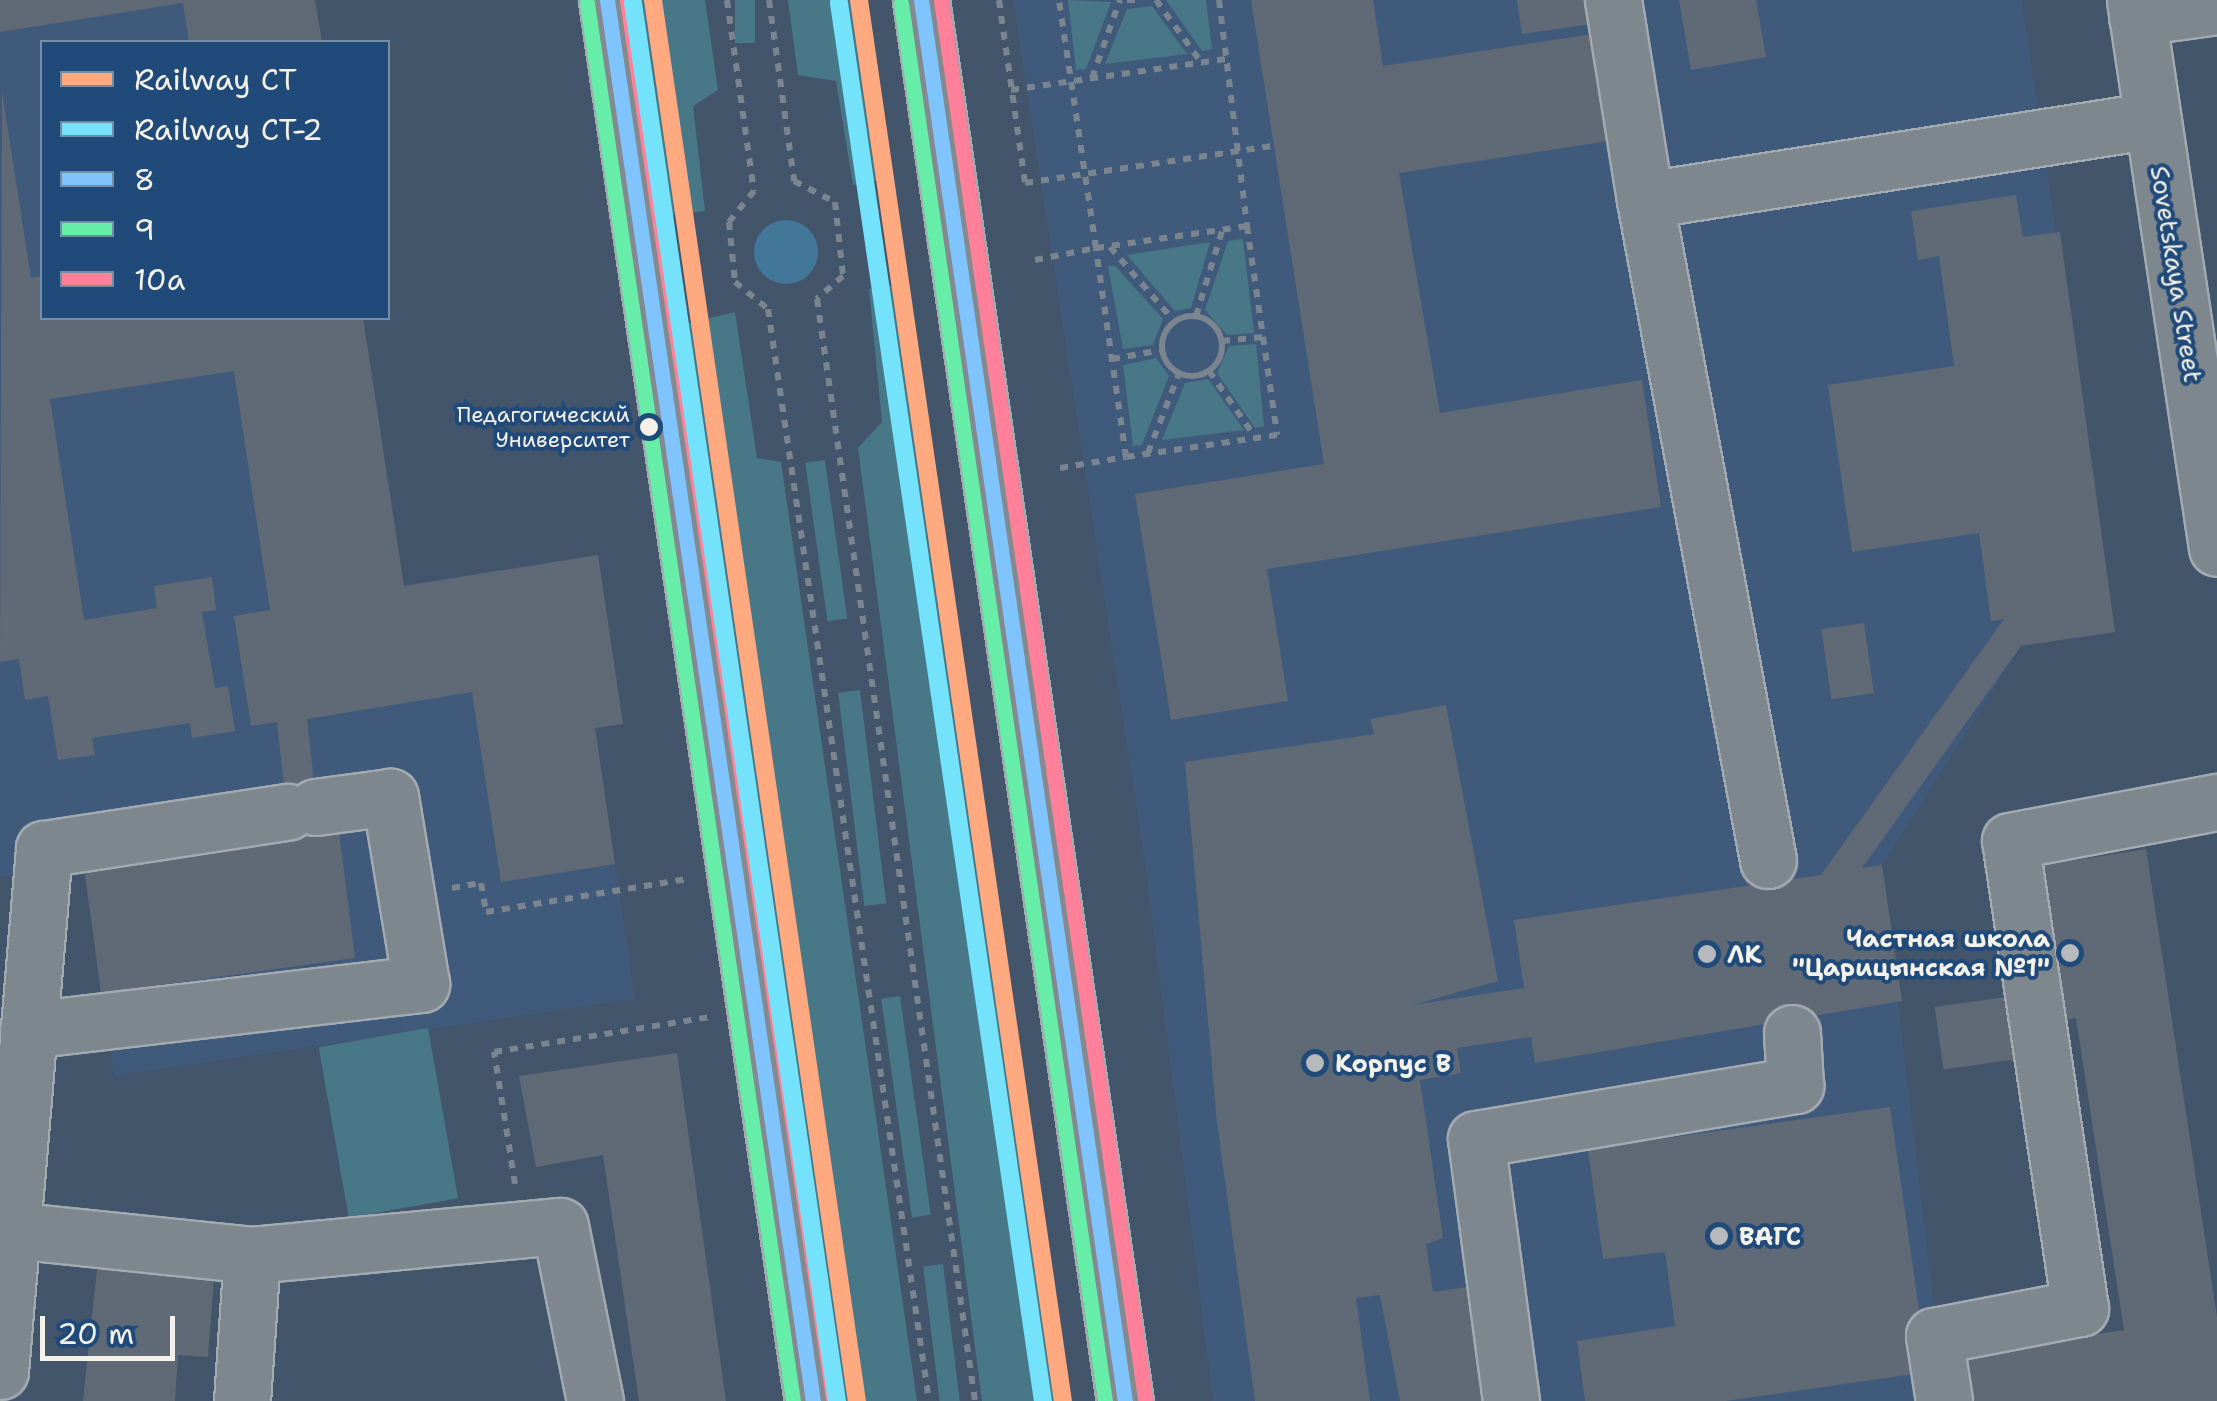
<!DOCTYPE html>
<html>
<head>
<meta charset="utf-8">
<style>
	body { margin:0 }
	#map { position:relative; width:2217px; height:1401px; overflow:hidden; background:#43556b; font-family:"Shantell Sans",sans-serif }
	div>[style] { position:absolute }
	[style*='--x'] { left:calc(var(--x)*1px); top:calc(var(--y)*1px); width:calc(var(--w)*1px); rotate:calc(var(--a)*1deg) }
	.built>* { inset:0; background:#405a7b }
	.green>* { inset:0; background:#487888; transform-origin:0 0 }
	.water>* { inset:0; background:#43779a }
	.round { border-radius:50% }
	.building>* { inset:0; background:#606a76; transform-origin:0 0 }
	.path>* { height:6px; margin-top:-3px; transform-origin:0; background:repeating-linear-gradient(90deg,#7a8590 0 8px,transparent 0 16px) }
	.path>.ring { margin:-3px; padding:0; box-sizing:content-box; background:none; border:6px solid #7a8590; border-radius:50% }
	.roads { filter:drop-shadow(2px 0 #a2aab2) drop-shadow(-2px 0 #a2aab2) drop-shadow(0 2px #a2aab2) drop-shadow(0 -2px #a2aab2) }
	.minor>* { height:55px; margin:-27.5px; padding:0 27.5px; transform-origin:27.5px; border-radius:27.5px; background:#7e868e }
	.major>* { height:55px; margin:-27.5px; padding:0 27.5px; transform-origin:27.5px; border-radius:27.5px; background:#828a90 }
	.bus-1>* { height:15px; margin:-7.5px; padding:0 7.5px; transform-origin:7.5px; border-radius:7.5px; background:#80c4ff }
	.bus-2>* { height:15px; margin:-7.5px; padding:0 7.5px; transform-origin:7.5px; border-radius:7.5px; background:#66eda8 }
	.bus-3>* { height:15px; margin:-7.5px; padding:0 7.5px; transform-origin:7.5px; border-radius:7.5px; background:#ff8098 }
	.rail-1>* { height:18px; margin:-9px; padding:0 9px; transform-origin:9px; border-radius:9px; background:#ffa980 }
	.rail-2>* { height:18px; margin:-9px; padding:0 9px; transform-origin:9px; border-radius:9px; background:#73e2fa }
	.dots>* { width:28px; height:28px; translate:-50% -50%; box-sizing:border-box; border:5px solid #1f4a7a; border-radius:50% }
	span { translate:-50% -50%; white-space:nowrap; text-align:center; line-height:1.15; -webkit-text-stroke:8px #1f4a7a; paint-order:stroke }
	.bus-label { font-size:22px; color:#f4f1e8 }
	.right { translate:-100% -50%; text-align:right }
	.street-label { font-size:25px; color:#f4f1e8 }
	.poi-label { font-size:25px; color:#f4f1e8; font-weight:700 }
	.left { translate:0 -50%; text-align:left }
	.legend { position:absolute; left:40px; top:40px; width:350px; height:280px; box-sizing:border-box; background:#1f4a7a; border:2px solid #748da6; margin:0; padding:12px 18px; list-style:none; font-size:30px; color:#f4f1e8 }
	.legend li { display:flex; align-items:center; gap:20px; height:50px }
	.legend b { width:50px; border:2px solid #748da6 }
	.scale { position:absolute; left:40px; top:1316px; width:135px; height:45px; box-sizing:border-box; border:5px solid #f4f1e8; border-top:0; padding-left:12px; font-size:30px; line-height:35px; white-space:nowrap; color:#f4f1e8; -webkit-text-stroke:8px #1f4a7a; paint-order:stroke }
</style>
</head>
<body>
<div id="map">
	<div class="built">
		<i style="clip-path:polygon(0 0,315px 0,322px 42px,42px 42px,42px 318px,363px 318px,404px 585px,598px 555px,623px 724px,595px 729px,635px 999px,114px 1076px,84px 868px,0 877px)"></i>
		<i style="clip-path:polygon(1013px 0,2022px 0,2115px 632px,2021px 646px,1882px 865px,1945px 1401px,1213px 1401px,1145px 863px)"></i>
	</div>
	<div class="green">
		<i style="clip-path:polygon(632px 0,705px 0,718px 90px,693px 106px,705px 211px,664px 216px)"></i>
		<i style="left:735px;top:0;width:20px;height:43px"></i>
		<i style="clip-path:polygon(788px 0,865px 0,883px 179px,853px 185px,836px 81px,798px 75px)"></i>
		<i style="clip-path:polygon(1068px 0,1111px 2px,1086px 69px,1076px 70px)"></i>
		<i style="clip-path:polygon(1166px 0,1206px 0,1212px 49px,1202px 51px)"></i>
		<i style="clip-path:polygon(1152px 6px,1187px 54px,1105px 64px,1127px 9px)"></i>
		<i style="clip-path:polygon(1243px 239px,1254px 333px,1227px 335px,1205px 310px,1228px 241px)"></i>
		<i style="clip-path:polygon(1210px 242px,1191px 308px,1175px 311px,1127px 255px)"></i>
		<i style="clip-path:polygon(1108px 266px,1115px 266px,1163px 319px,1153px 345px,1123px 349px)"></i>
		<i style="clip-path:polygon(909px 283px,1063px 1401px,982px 1401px,858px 448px,882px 422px,869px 289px)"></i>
		<i style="clip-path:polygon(735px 312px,757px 458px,781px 462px,917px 1401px,841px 1401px,681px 325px)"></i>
		<i style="clip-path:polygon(1256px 344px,1264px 426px,1255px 428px,1217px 373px,1229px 346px)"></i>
		<i style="clip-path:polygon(1156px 358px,1169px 376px,1142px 445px,1133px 446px,1123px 365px)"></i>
		<i style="clip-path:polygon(1208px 379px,1244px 430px,1162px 440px,1185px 383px)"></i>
		<i style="left:825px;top:460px;width:160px;height:20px;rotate:82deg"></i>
		<i style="left:860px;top:690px;width:215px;height:22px;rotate:83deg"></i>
		<i style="left:900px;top:996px;width:221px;height:19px;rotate:82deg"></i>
		<i style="left:428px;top:1028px;width:173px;height:111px;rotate:80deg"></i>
		<i style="left:943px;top:1264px;width:138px;height:20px;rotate:83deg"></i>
	</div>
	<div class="water">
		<i class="round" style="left:754px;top:220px;width:64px;height:64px"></i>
	</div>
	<div class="building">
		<i style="clip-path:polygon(0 0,315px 0,322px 42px,189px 42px,183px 3px,0 32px)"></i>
		<i style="clip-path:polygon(1251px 0,1373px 0,1383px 66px,1606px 32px,1622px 139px,1399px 173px,1440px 413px,1642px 380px,1661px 507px,1267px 569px,1288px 701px,1171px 720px,1135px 494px,1324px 464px)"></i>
		<i style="clip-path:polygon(1517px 0,1595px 0,1598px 23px,1522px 34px)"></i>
		<i style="clip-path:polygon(1679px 0,1756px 0,1766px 57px,1691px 70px)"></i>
		<i style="clip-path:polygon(2px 92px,31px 278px,42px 276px,42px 318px,363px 318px,404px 586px,598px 555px,623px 724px,595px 728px,615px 864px,501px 882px,472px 692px,307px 719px,320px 836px,339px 832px,355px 958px,101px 993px,84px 867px,290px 840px,277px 722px,251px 726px,234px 616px,270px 610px,234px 371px,50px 399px,84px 620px,157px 608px,154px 586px,212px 577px,216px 610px,202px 612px,215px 688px,228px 686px,235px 731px,192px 738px,190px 723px,92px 738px,95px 755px,58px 760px,48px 696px,25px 700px,19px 659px,0 662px)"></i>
		<i style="clip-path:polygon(2016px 195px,2023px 237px,2060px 232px,2115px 632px,2021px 646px,1862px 868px,1882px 865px,1902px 1001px,1535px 1063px,1531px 1037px,1457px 1048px,1461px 1073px,1420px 1080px,1443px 1238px,1426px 1244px,1433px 1292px,1487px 1284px,1502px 1401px,1400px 1401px,1380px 1295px,1356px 1298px,1370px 1401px,1255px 1401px,1217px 1122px,1185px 762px,1374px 734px,1370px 719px,1446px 705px,1498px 981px,1412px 1005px,1524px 988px,1514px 920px,1821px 875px,2004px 619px,1991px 621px,1979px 533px,1852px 552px,1828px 385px,1954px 366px,1939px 256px,1918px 260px,1911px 211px)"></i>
		<i style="left:1864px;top:623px;width:71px;height:43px;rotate:82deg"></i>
		<i style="clip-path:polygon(2146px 849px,2217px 1317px,2217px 1401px,1953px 1401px,1947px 1357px,2124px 1330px,2076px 1018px,2055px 1022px,2032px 867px)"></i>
		<i style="left:2006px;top:997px;width:63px;height:72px;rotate:82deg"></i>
		<i style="clip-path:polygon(677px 1053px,726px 1401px,639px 1401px,603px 1155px,536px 1167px,519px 1076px)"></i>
		<i style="clip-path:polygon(1890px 1107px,1928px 1372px,1726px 1401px,1585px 1401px,1577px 1341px,1675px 1326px,1665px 1252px,1603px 1259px,1588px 1149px)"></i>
		<i style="clip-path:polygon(97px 1269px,214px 1277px,208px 1357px,178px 1355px,175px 1401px,83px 1401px)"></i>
	</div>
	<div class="path">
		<i style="--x:727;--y:0;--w:193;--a:82"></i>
		<i style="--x:754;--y:191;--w:40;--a:129"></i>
		<i style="--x:729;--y:222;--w:60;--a:84.3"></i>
		<i style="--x:735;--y:282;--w:43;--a:39.3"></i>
		<i style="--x:768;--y:309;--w:1104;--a:81.61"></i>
		<i style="--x:769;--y:0;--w:183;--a:82.1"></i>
		<i style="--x:794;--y:181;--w:46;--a:27.1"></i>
		<i style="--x:835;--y:202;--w:74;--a:83.8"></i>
		<i style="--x:843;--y:276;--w:35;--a:139"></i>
		<i style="--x:817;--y:299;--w:1113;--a:81.84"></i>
		<i style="--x:999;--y:0;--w:185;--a:81.9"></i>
		<i style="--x:1025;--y:183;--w:252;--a:-8.5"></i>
		<i style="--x:1127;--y:0;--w:15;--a:0"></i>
		<i style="--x:1156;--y:0;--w:77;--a:54"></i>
		<i style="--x:1219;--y:0;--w:228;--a:82.9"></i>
		<i style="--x:1092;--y:78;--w:83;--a:-70.3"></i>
		<i style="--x:1011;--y:90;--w:217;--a:-8.2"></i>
		<i style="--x:1247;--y:226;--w:211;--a:81.8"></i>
		<i style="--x:1277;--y:435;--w:153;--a:171.7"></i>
		<i style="--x:1126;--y:457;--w:211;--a:-98.2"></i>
		<i style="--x:1096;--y:248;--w:153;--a:-8.3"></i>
		<i style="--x:1110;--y:247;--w:98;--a:49.1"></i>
		<i style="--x:1035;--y:260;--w:62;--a:-11.1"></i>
		<i style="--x:1096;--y:248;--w:251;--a:-98.5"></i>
		<i class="ring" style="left:1162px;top:316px;width:54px;height:54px"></i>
		<i style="--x:1196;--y:316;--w:89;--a:-73"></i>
		<i style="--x:1222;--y:341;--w:41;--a:-5.6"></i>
		<i style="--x:1112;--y:359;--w:50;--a:-10.4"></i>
		<i style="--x:1209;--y:371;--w:82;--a:55"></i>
		<i style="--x:1148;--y:453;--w:86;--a:-68.8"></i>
		<i style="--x:1060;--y:468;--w:67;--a:-9.5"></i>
		<i style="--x:452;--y:888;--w:29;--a:-10"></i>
		<i style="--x:481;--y:883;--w:29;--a:80"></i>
		<i style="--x:486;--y:912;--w:204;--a:-9.3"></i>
		<i style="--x:515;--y:1184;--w:134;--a:-99"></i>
		<i style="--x:494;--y:1052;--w:218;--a:-9.2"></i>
	</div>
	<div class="roads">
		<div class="minor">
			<i style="--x:1613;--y:0;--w:203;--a:80.9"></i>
			<i style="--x:2135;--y:0;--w:554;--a:81.49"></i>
			<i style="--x:2137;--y:17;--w:81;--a:-7.8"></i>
			<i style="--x:1768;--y:860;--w:671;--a:-100.56"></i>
			<i style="--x:1645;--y:200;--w:514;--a:-8.95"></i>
			<i style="--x:28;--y:1030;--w:396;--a:-6.7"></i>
			<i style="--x:421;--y:984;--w:190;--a:-99.4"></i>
			<i style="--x:390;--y:797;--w:75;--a:172.3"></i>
			<i style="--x:12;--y:1230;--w:241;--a:5.9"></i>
			<i style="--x:252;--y:1255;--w:309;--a:-5.4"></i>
			<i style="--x:560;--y:1226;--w:178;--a:78.7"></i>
			<i style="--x:0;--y:1371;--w:524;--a:-85.18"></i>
			<i style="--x:44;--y:849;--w:246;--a:-8.7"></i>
			<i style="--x:242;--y:1401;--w:146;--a:-86.1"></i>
			<i style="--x:1511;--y:1401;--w:264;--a:-97.6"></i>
			<i style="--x:1476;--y:1139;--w:324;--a:-9.6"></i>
			<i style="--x:1795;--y:1085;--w:52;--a:-93.3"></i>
			<i style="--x:1944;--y:1401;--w:66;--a:-98.7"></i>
			<i style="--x:1934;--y:1336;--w:149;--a:-10.9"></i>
			<i style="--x:2080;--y:1308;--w:472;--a:-98.5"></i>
			<i style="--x:2010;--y:841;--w:211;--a:-10.7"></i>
		</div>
		<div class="major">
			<i style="--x:607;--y:0;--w:1416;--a:81.64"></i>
			<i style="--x:921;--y:0;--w:1416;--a:81.72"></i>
		</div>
	</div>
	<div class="bus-1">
		<i style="--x:607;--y:0;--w:1416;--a:81.64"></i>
		<i style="--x:921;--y:0;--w:1416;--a:81.72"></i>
	</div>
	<div class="bus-2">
		<i style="--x:587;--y:3;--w:1413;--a:81.62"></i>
		<i style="--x:901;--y:3;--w:1413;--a:81.7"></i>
	</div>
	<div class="bus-3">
		<i style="--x:627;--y:0;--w:1413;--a:81.62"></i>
		<i style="--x:941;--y:0;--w:1413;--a:81.7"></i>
	</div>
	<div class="rail-1">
		<i style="--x:653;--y:0;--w:1416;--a:81.72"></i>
		<i style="--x:859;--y:0;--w:1416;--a:81.72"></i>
	</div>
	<div class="rail-2">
		<i style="--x:633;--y:3;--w:1413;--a:81.7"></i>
		<i style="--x:839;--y:3;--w:1413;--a:81.7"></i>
	</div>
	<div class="dots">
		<i style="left:649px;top:427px;background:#f4f1e8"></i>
		<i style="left:2070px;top:953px;background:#b6babc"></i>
		<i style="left:1707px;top:954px;background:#b6babc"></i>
		<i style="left:1315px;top:1063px;background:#b6babc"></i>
		<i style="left:1719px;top:1236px;background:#b6babc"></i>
	</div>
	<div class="bus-label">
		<span class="right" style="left:630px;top:427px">Педагогический<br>Университет</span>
	</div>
	<div class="street-label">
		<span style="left:2176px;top:274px;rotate:81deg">Sovetskaya Street</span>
	</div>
	<div class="poi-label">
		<span class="right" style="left:2050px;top:953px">Частная школа<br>"Царицынская №1"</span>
		<span class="left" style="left:1727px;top:954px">ЛК</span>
		<span class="left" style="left:1335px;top:1063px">Корпус В</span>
		<span class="left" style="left:1739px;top:1236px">ВАГС</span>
	</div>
	<ul class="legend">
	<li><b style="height:12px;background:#ffa980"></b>Railway СТ</li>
	<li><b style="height:12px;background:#73e2fa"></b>Railway СТ-2</li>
	<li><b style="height:12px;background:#80c4ff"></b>8</li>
	<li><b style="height:12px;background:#66eda8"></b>9</li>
	<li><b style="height:12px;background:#ff8098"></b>10а</li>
	</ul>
	<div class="scale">20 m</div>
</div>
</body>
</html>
